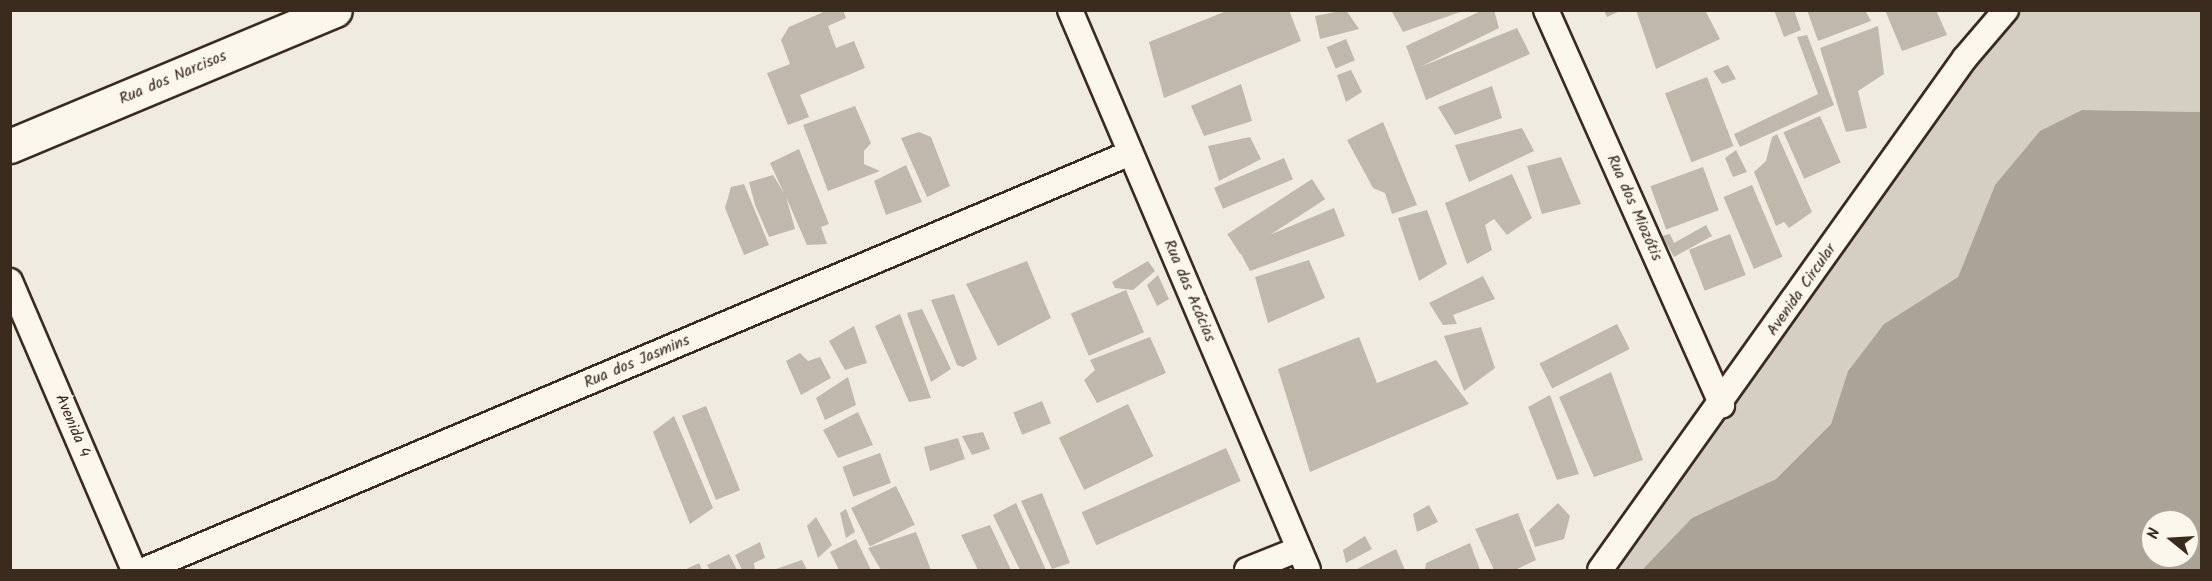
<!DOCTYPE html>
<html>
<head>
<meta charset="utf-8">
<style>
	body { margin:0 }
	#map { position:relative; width:2212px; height:581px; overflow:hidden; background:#f0ebe0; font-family:Kalam,sans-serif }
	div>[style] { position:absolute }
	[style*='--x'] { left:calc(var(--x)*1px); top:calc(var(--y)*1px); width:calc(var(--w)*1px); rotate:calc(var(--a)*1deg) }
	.green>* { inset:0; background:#d5cec3 }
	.water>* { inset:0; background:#aca397 }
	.building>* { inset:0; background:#c0b8ad; transform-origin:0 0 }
	.roads { filter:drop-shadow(2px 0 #3b2a1e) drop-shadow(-2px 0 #3b2a1e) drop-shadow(0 2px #3b2a1e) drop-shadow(0 -2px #3b2a1e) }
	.street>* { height:24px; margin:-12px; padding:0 12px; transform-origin:12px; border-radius:12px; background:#fbf7ec }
	.secondary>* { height:33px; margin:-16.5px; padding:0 16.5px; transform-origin:16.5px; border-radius:16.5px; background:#fbf7ec }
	span { translate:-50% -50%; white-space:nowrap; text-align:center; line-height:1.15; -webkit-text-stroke:5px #fbf7ec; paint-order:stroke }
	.street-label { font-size:16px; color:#3b2a1e }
	.frame { position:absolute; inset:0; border:12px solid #3b2a1e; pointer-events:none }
	.north { position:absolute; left:2140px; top:509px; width:60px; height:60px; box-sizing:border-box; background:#fbf7ec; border:2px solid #aea59a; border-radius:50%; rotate:288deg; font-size:16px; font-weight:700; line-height:24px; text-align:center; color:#3b2a1e }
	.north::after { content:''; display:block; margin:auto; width:21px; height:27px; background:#3b2a1e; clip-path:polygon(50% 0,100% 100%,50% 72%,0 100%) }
</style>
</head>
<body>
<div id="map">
	<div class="green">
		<i style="clip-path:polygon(2013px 10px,2201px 11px,2201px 112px,2082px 110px,1995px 185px,1958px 277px,1884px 324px,1848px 371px,1831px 424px,1776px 479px,1692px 519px,1642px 570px,1604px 570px)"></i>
	</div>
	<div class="water">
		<i style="clip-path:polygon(evenodd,2082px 110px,2201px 112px,2201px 570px,1642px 570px,1692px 518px,1776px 479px,1831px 424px,1848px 371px,1884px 324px,1958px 277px,1995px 185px,2040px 131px,2082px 110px,2152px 521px,2188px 521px,2188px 557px,2152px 557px,2152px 521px)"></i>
	</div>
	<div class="building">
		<i style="clip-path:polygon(828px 10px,843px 10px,846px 18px,828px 26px,836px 48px,854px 41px,865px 68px,800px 95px,809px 117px,788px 125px,767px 73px,790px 64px,781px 40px,789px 27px)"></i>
		<i style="clip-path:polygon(1229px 10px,1289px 10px,1301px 41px,1164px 98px,1149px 42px)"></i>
		<i style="clip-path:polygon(1346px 10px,1359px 29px,1320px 39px,1315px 16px)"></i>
		<i style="clip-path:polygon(1391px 10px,1463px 10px,1463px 11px,1403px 32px)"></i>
		<i style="clip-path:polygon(1483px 10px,1494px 10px,1499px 28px,1420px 67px,1517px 28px,1530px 54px,1426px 100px,1406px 46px)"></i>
		<i style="clip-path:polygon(1604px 10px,1622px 10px,1607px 17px)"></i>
		<i style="clip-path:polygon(1636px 10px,1705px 10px,1720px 39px,1656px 69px)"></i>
		<i style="clip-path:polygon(1774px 10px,1794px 10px,1801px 30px,1784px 37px)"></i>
		<i style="clip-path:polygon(1807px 10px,1865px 10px,1871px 21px,1818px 41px)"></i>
		<i style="clip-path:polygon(1885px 10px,1936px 10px,1947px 35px,1902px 51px)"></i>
		<i style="clip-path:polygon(1878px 26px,1884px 74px,1858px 91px,1867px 128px,1846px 132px,1820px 48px)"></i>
		<i style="clip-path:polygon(1807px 35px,1834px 105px,1740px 147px,1734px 134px,1818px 94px,1797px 37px)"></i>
		<i style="left:1346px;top:39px;width:23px;height:21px;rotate:67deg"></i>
		<i style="clip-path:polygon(1728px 65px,1736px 79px,1722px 84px,1713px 71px)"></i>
		<i style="clip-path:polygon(1351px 70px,1362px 92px,1346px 102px,1337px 75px)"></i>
		<i style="left:1707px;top:77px;width:74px;height:45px;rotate:69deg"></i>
		<i style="clip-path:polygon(1241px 84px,1252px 121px,1204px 136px,1191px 106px)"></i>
		<i style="clip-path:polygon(1492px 86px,1502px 118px,1455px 135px,1438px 107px)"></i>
		<i style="clip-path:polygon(855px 106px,871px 143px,864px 151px,864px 164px,880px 171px,828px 191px,803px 125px)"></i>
		<i style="left:1820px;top:116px;width:51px;height:40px;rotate:66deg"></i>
		<i style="clip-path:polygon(1383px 122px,1417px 205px,1392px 214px,1385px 193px,1373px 188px,1347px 140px)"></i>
		<i style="clip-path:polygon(1522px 128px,1534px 151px,1469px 182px,1455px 145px)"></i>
		<i style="clip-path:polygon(919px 132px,931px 137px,950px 186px,927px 197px,901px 138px)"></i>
		<i style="clip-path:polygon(1777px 134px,1812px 212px,1789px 228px,1784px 222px,1776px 226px,1754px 172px,1766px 161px,1772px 137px)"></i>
		<i style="clip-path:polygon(1250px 137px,1261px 159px,1219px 181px,1208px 146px)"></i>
		<i style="clip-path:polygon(799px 149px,829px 224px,821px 227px,827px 244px,807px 245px,786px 197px,795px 229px,769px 237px,755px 205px,749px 182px,773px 175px,784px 193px,770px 163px)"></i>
		<i style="clip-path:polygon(1736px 150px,1747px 172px,1733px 177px,1725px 158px)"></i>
		<i style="clip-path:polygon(1561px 157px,1581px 204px,1542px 214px,1527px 166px)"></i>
		<i style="left:1284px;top:158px;width:23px;height:76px;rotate:67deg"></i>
		<i style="clip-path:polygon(906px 165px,922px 202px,886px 215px,874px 181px)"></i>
		<i style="left:1703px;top:167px;width:46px;height:56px;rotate:70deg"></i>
		<i style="clip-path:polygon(1512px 174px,1532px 218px,1507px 235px,1494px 219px,1485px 225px,1492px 250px,1467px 264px,1445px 203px)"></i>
		<i style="left:1312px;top:179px;width:24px;height:101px;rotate:57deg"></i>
		<i style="clip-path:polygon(744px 184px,769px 245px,744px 255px,725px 208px,731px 187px)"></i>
		<i style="left:1752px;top:185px;width:78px;height:31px;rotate:67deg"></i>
		<i style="clip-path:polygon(1334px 208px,1345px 236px,1250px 271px,1238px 248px)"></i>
		<i style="clip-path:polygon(1427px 210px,1447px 264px,1419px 281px,1398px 218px)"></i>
		<i style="clip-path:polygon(1706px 225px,1712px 236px,1674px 257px,1662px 236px,1670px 234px,1674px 243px)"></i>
		<i style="left:1730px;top:234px;width:44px;height:44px;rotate:69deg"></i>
		<i style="clip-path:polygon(1309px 260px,1325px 298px,1268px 323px,1255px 277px)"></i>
		<i style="clip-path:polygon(1027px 261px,1051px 318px,998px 346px,966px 284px)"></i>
		<i style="clip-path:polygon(1148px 261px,1155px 271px,1133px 290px,1115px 288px,1112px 282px)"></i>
		<i style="clip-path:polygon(1158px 275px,1169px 299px,1157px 306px,1147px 285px)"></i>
		<i style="clip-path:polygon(1483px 276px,1495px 299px,1453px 315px,1457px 324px,1443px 325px,1429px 303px)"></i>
		<i style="left:1126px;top:290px;width:46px;height:60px;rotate:67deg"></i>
		<i style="clip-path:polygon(954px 294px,977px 359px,963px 367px,957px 365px,931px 300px)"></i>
		<i style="clip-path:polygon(922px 309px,951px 369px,931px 382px,907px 313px)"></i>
		<i style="clip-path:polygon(900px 314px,931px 398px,909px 402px,875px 326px)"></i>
		<i style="left:1617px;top:324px;width:28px;height:87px;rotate:63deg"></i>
		<i style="clip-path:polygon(854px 326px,867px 363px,845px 370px,829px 341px)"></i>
		<i style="clip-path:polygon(1481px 327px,1495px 368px,1464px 391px,1444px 336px)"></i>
		<i style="clip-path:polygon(1150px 337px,1166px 373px,1097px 403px,1084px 380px,1095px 370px,1090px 360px)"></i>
		<i style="clip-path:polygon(1359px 337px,1377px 383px,1436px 360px,1469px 404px,1310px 472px,1278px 369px)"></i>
		<i style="clip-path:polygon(800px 353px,808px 361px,820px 357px,831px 378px,801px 395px,786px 361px)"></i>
		<i style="clip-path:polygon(1611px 372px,1643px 460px,1594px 477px,1559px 397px)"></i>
		<i style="clip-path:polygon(848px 377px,856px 405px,825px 420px,816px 398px)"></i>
		<i style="clip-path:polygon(1550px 395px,1579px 474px,1557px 480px,1528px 407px)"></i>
		<i style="left:1042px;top:401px;width:24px;height:31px;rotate:68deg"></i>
		<i style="left:1128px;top:404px;width:58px;height:77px;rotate:64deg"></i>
		<i style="left:706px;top:406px;width:91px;height:26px;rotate:68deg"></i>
		<i style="clip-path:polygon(858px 412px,873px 445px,838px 458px,823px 430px)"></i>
		<i style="clip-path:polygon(674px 416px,713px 508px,690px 524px,653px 432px)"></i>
		<i style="clip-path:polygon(983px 432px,990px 449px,972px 455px,962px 436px)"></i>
		<i style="clip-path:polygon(958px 438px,965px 459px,930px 471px,924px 447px)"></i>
		<i style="left:1226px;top:448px;width:36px;height:158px;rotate:66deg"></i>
		<i style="left:880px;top:453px;width:32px;height:40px;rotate:70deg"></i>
		<i style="left:896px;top:486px;width:43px;height:50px;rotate:64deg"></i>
		<i style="clip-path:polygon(1042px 493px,1070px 563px,1052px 569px,1021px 501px)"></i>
		<i style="clip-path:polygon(1016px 503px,1046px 570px,1020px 570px,993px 515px)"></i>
		<i style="clip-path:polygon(1558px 503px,1570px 516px,1564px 539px,1535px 547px,1529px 530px)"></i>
		<i style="clip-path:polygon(1429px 505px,1438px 522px,1417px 532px,1413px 514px)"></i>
		<i style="clip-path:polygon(846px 509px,855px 532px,846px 538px,840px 513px)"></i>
		<i style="clip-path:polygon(1518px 513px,1536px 560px,1515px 570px,1494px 570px,1475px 529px)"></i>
		<i style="clip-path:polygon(816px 517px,832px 545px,818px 558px,807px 526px)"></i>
		<i style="clip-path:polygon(990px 525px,1011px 570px,978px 570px,961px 535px)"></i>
		<i style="clip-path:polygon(916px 532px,931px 570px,881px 570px,868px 548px)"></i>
		<i style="clip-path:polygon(1365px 536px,1372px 549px,1346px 563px,1343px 550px)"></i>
		<i style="clip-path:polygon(856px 539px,871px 570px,839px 570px,830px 552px)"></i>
		<i style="clip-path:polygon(760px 542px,765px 558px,754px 563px,755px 570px,742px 570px,735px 555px)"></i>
		<i style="clip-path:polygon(1470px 543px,1480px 570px,1425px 570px,1426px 563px)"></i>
		<i style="clip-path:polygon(1396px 549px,1405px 570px,1355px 570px)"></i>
		<i style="clip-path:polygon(729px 554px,737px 570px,710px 570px,707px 565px)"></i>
		<i style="clip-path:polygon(802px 560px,807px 570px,773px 570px)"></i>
		<i style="clip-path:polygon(699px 563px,702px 570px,684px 570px)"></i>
	</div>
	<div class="roads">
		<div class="street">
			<i style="--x:1070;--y:10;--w:608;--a:66.97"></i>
			<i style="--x:1546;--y:10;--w:433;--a:66"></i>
			<i style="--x:10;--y:281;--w:314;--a:66.8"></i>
			<i style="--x:144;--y:570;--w:1071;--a:-22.92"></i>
			<i style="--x:1247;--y:570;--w:56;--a:-22"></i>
			<i style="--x:1600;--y:570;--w:629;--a:-54.52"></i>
			<i style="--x:1965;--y:58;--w:63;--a:-49.5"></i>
		</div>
		<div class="secondary">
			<i style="--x:10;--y:146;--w:352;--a:-22.7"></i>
		</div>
	</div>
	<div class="street-label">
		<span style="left:173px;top:78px;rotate:-23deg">Rua dos Narcisos</span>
		<span style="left:1634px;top:208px;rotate:66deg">Rua dos Miozótis</span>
		<span style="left:1802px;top:290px;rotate:-55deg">Avenida Circular</span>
		<span style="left:1189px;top:291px;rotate:67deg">Rua das Acácias</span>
		<span style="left:637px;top:362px;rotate:-23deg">Rua dos Jasmins</span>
		<span style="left:72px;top:426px;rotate:67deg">Avenida 4</span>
	</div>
	<div class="frame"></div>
	<div class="north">N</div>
</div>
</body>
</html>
